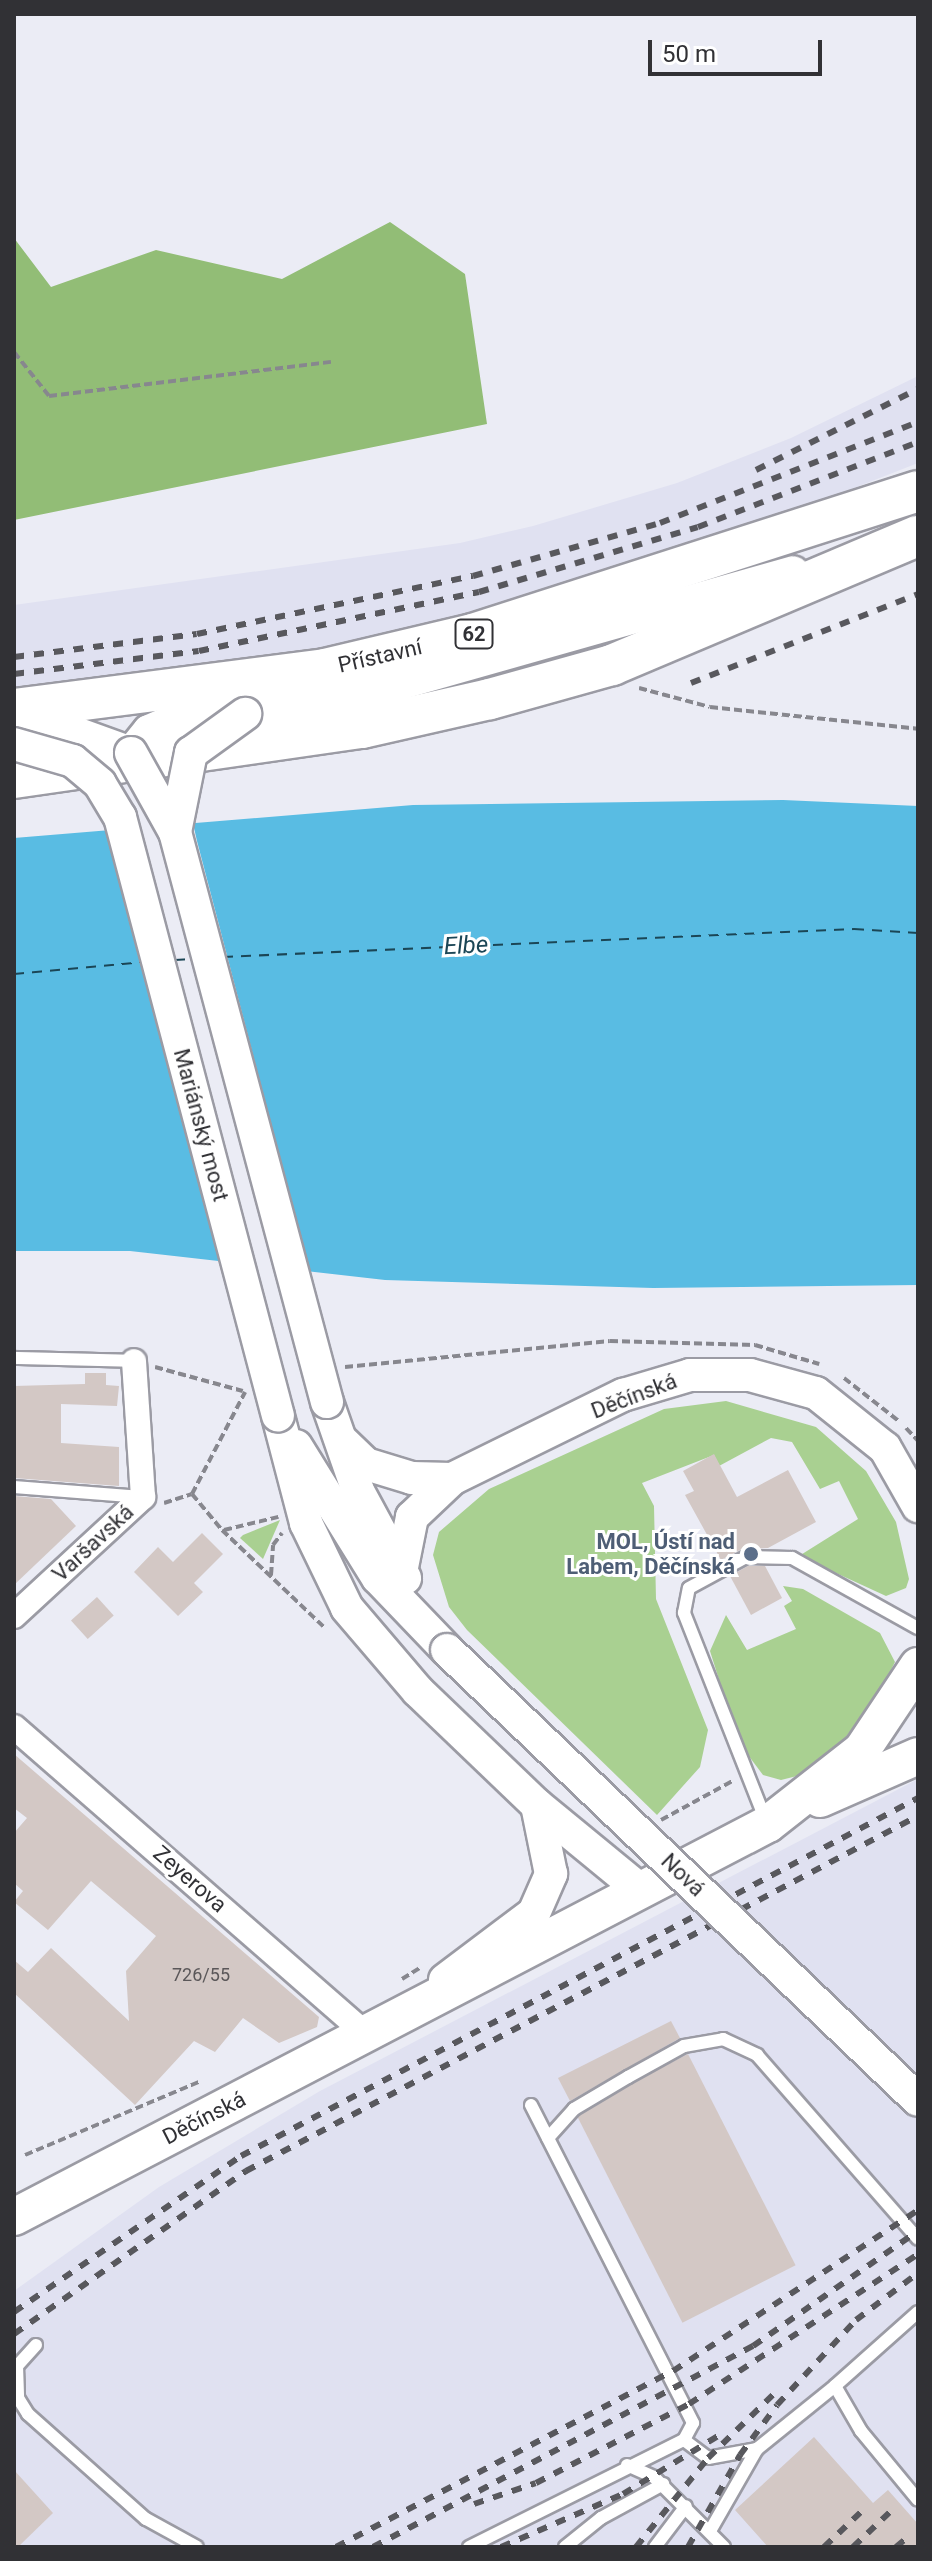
<!DOCTYPE html>
<html>
<head>
<meta charset="utf-8">
<style>
	body { margin:0 }
	#map { position:relative; width:932px; height:2561px; overflow:hidden; background:#ebecf5; font-family:Roboto,sans-serif }
	div>[style] { position:absolute }
	[style*='--x'] { left:calc(var(--x)*1px); top:calc(var(--y)*1px); width:calc(var(--w)*1px); rotate:calc(var(--a)*1deg) }
	.built>* { inset:0; background:#e0e1f1 }
	.green>* { inset:0; background:#a9d091 }
	.forest>* { inset:0; background:#92bd76 }
	.water>* { inset:0; background:#59bce3 }
	.pier>* { inset:0; background:#ebecf5 }
	.ferry>* { height:2px; margin-top:-1px; transform-origin:0; background:repeating-linear-gradient(90deg,#1b4656 0 10px,transparent 0 18px) }
	.building>* { inset:0; background:#d3c8c5; transform-origin:0 0 }
	.path>* { height:4px; margin-top:-2px; transform-origin:0; background:repeating-linear-gradient(90deg,#87878e 0 8px,transparent 0 12px) }
	.roads { filter:drop-shadow(2px 0 #9b9ba4) drop-shadow(-2px 0 #9b9ba4) drop-shadow(0 2px #9b9ba4) drop-shadow(0 -2px #9b9ba4) }
	.service>* { height:12px; margin:-6px; padding:0 6px; transform-origin:6px; border-radius:6px; background:#fff }
	.minor>* { height:24px; margin:-12px; padding:0 12px; transform-origin:12px; border-radius:12px; background:#fff }
	.tertiary>* { height:32px; margin:-16px; padding:0 16px; transform-origin:16px; border-radius:16px; background:#fff }
	.secondary>* { height:36px; margin:-18px; padding:0 18px; transform-origin:18px; border-radius:18px; background:#fff }
	.primary>* { height:40px; margin:-20px; padding:0 20px; transform-origin:20px; border-radius:20px; background:#fff }
	.rail>* { height:6px; margin-top:-3px; transform-origin:0; background:repeating-linear-gradient(90deg,#58585d 0 10px,transparent 0 20px) }
	.bridges { filter:drop-shadow(2px 0 #9b9ba4) drop-shadow(-2px 0 #9b9ba4) drop-shadow(0 2px #9b9ba4) drop-shadow(0 -2px #9b9ba4) }
	.tertiary-bridge>* { height:32px; margin:-16px; padding:0 16px; transform-origin:16px; border-radius:16px; background:#fff }
	.dots>* { width:22px; height:22px; translate:-50% -50%; box-sizing:border-box; border:4px solid #fff; border-radius:50% }
	span { translate:-50% -50%; white-space:nowrap; text-align:center; line-height:1.15; -webkit-text-stroke:6px #fff; paint-order:stroke }
	.number-label { font-size:18px; color:#5a5759 }
	.number-label span { -webkit-text-stroke-width:0 }
	.shield-label span { padding:2px 6px; background:#fff; border:2px solid; border-radius:6px; -webkit-text-stroke-width:0 }
	.shield-label { font-size:20px; color:#313135; font-weight:700 }
	.street-label { font-size:22px; color:#313135 }
	.service-label { font-size:22px; color:#4e5e75; font-weight:700 }
	.right { translate:-100% -50%; text-align:right }
	.water-label { font-size:24px; color:#1b4656; font-style:italic }
	.frame { position:absolute; inset:0; border:16px solid #313135; pointer-events:none }
	.scale { position:absolute; left:648px; top:40px; width:174px; height:36px; box-sizing:border-box; border:4px solid #313135; border-top:0; padding-left:10px; font-size:24px; line-height:28px; white-space:nowrap; color:#313135; -webkit-text-stroke:6px #fff; paint-order:stroke }
</style>
</head>
<body>
<div id="map">
	<div class="built">
		<i style="clip-path:polygon(918px 376px,918px 463px,770px 521px,570px 588px,381px 637px,202px 670px,14px 694px,14px 605px,460px 543px,533px 526px,677px 483px,791px 438px)"></i>
		<i style="clip-path:polygon(918px 1779px,918px 2547px,14px 2547px,14px 2291px,159px 2187px,320px 2091px)"></i>
	</div>
	<div class="green">
		<i style="clip-path:polygon(726px 1401px,816px 1427px,866px 1471px,896px 1522px,909px 1579px,906px 1588px,886px 1596px,799px 1556px,858px 1519px,839px 1481px,820px 1489px,792px 1442px,771px 1438px,719px 1466px,714px 1455px,642px 1483px,654px 1506px,656px 1599px,708px 1730px,700px 1767px,657px 1815px,467px 1630px,449px 1607px,433px 1555px,439px 1532px,489px 1489px,664px 1409px)"></i>
		<i style="clip-path:polygon(280px 1520px,263px 1559px,240px 1538px,243px 1535px)"></i>
		<i style="clip-path:polygon(783px 1586px,803px 1589px,880px 1633px,895px 1662px,874px 1704px,839px 1745px,797px 1776px,781px 1780px,763px 1775px,739px 1743px,710px 1651px,726px 1615px,747px 1650px,796px 1629px,784px 1606px,792px 1601px)"></i>
	</div>
	<div class="forest">
		<i style="clip-path:polygon(390px 222px,465px 274px,487px 424px,14px 520px,14px 238px,51px 287px,156px 250px,282px 279px)"></i>
	</div>
	<div class="water">
		<i style="clip-path:polygon(783px 800px,918px 806px,918px 1285px,653px 1288px,385px 1280px,130px 1251px,14px 1251px,14px 838px,413px 805px)"></i>
	</div>
	<div class="pier">
		<i style="clip-path:polygon(192px 819px,197px 841px,311px 1276px,220px 1265px,108px 826px)"></i>
	</div>
	<div class="ferry">
		<i style="--x:223;--y:957;--w:632;--a:-2.54"></i>
		<i style="--x:854;--y:929;--w:64;--a:3.6"></i>
		<i style="--x:175;--y:960;--w:17;--a:-3"></i>
		<i style="--x:14;--y:974;--w:131;--a:-5.3"></i>
	</div>
	<div class="building">
		<i style="clip-path:polygon(85px 1373px,106px 1373px,106px 1385px,119px 1386px,117px 1406px,61px 1404px,61px 1443px,119px 1447px,119px 1486px,14px 1478px,14px 1386px,85px 1384px)"></i>
		<i style="clip-path:polygon(714px 1454px,737px 1497px,788px 1470px,816px 1522px,768px 1548px,742px 1549px,721px 1560px,685px 1495px,694px 1491px,683px 1471px)"></i>
		<i style="clip-path:polygon(14px 1496px,51px 1499px,76px 1526px,14px 1585px)"></i>
		<i style="clip-path:polygon(202px 1533px,223px 1554px,194px 1583px,203px 1592px,178px 1616px,134px 1572px,158px 1547px,173px 1562px)"></i>
		<i style="clip-path:polygon(748px 1566px,765px 1566px,782px 1598px,751px 1615px,730px 1576px)"></i>
		<i style="left:97px;top:1597px;width:25px;height:35px;rotate:48deg"></i>
		<i style="clip-path:polygon(14px 1754px,319px 2017px,317px 2027px,279px 2043px,243px 2018px,215px 2052px,194px 2041px,135px 2105px,14px 1993px,14px 1960px,28px 1972px,51px 1948px,129px 2021px,126px 1971px,156px 1936px,91px 1881px,48px 1930px,14px 1902px,23px 1891px,14px 1883px,14px 1833px,27px 1818px,14px 1808px)"></i>
		<i style="clip-path:polygon(671px 2021px,680px 2038px,570px 2101px,558px 2078px)"></i>
		<i style="left:688px;top:2054px;width:237px;height:127px;rotate:63deg"></i>
		<i style="clip-path:polygon(814px 2437px,873px 2503px,888px 2490px,918px 2524px,918px 2547px,768px 2547px,735px 2510px)"></i>
		<i style="clip-path:polygon(14px 2470px,53px 2513px,18px 2547px,14px 2547px)"></i>
	</div>
	<div class="path">
		<i style="--x:14;--y:352;--w:56;--a:51.5"></i>
		<i style="--x:49;--y:396;--w:284;--a:-6.9"></i>
		<i style="--x:639;--y:688;--w:73;--a:15"></i>
		<i style="--x:710;--y:707;--w:209;--a:6"></i>
		<i style="--x:155;--y:1367;--w:91;--a:15.3"></i>
		<i style="--x:345;--y:1367;--w:266;--a:-5.6"></i>
		<i style="--x:610;--y:1341;--w:145;--a:1.6"></i>
		<i style="--x:755;--y:1345;--w:67;--a:16.5"></i>
		<i style="--x:844;--y:1378;--w:71;--a:38.2"></i>
		<i style="--x:906;--y:1428;--w:18;--a:47"></i>
		<i style="--x:192;--y:1494;--w:47;--a:50.2"></i>
		<i style="--x:222;--y:1530;--w:142;--a:43.6"></i>
		<i style="--x:164;--y:1503;--w:29;--a:-18"></i>
		<i style="--x:192;--y:1494;--w:115;--a:-62.5"></i>
		<i style="--x:224;--y:1530;--w:56;--a:-13.5"></i>
		<i style="--x:271;--y:1575;--w:30;--a:-86"></i>
		<i style="--x:273;--y:1545;--w:15;--a:-53"></i>
		<i style="--x:661;--y:1820;--w:83;--a:-28.7"></i>
		<i style="--x:402;--y:1979;--w:22;--a:-32"></i>
		<i style="--x:25;--y:2155;--w:189;--a:-22.8"></i>
	</div>
	<div class="roads">
		<div class="service">
			<i style="--x:14;--y:1358;--w:120;--a:1.4"></i>
			<i style="--x:14;--y:1487;--w:128;--a:4.5"></i>
			<i style="--x:766;--y:1821;--w:224;--a:-111.5"></i>
			<i style="--x:684;--y:1613;--w:25;--a:-79"></i>
			<i style="--x:689;--y:1588;--w:65;--a:-28.5"></i>
			<i style="--x:746;--y:1557;--w:46;--a:1.2"></i>
			<i style="--x:792;--y:1558;--w:144;--a:29.1"></i>
			<i style="--x:531;--y:2105;--w:357;--a:63"></i>
			<i style="--x:693;--y:2423;--w:19;--a:118"></i>
			<i style="--x:548;--y:2138;--w:39;--a:-48"></i>
			<i style="--x:574;--y:2109;--w:63;--a:-30.7"></i>
			<i style="--x:628;--y:2077;--w:64;--a:-29"></i>
			<i style="--x:684;--y:2046;--w:40;--a:-10"></i>
			<i style="--x:723;--y:2039;--w:38;--a:25"></i>
			<i style="--x:757;--y:2055;--w:244;--a:48.8"></i>
			<i style="--x:918;--y:2312;--w:111;--a:138.3"></i>
			<i style="--x:835;--y:2386;--w:52;--a:60"></i>
			<i style="--x:861;--y:2431;--w:89;--a:50.4"></i>
			<i style="--x:36;--y:2345;--w:28;--a:132"></i>
			<i style="--x:17;--y:2366;--w:32;--a:88"></i>
			<i style="--x:18;--y:2398;--w:19;--a:58"></i>
			<i style="--x:28;--y:2414;--w:158;--a:41.7"></i>
			<i style="--x:146;--y:2519;--w:58;--a:28.8"></i>
			<i style="--x:627;--y:2465;--w:30;--a:24"></i>
			<i style="--x:654;--y:2477;--w:99;--a:45"></i>
			<i style="--x:710;--y:2531;--w:95;--a:-60.2"></i>
			<i style="--x:469;--y:2547;--w:240;--a:-26.5"></i>
			<i style="--x:684;--y:2440;--w:30;--a:37"></i>
			<i style="--x:708;--y:2458;--w:50;--a:-10.4"></i>
			<i style="--x:757;--y:2449;--w:100;--a:-38.9"></i>
			<i style="--x:565;--y:2547;--w:46;--a:-38.9"></i>
			<i style="--x:601;--y:2518;--w:71;--a:-28.7"></i>
			<i style="--x:655;--y:2547;--w:51;--a:-52.9"></i>
		</div>
		<div class="minor">
			<i style="--x:14;--y:1616;--w:176;--a:-42.7"></i>
			<i style="--x:143;--y:1497;--w:136;--a:-93.8"></i>
			<i style="--x:14;--y:1727;--w:466;--a:41.1"></i>
		</div>
		<div class="tertiary">
			<i style="--x:14;--y:743;--w:60;--a:-10.6"></i>
			<i style="--x:73;--y:732;--w:62;--a:19.9"></i>
			<i style="--x:131;--y:753;--w:28;--a:-51"></i>
			<i style="--x:149;--y:731;--w:28;--a:-23"></i>
			<i style="--x:175;--y:720;--w:190;--a:-7.9"></i>
			<i style="--x:363;--y:694;--w:447;--a:-15.8"></i>
			<i style="--x:327;--y:1402;--w:94;--a:70.8"></i>
			<i style="--x:358;--y:1491;--w:99;--a:61.6"></i>
			<i style="--x:278;--y:1416;--w:111;--a:75.3"></i>
			<i style="--x:306;--y:1523;--w:94;--a:64.2"></i>
			<i style="--x:347;--y:1608;--w:109;--a:49.5"></i>
			<i style="--x:418;--y:1691;--w:165;--a:43.8"></i>
			<i style="--x:537;--y:1805;--w:131;--a:39.4"></i>
			<i style="--x:341;--y:1440;--w:35;--a:44"></i>
			<i style="--x:366;--y:1464;--w:48;--a:16.9"></i>
			<i style="--x:412;--y:1478;--w:40;--a:1.4"></i>
			<i style="--x:296;--y:1446;--w:155;--a:58.2"></i>
			<i style="--x:378;--y:1578;--w:100;--a:46.2"></i>
			<i style="--x:401;--y:1572;--w:56;--a:-78.7"></i>
			<i style="--x:412;--y:1517;--w:55;--a:-43.5"></i>
			<i style="--x:452;--y:1479;--w:191;--a:-26.2"></i>
			<i style="--x:623;--y:1395;--w:70;--a:-16.6"></i>
			<i style="--x:690;--y:1375;--w:60;--a:0"></i>
			<i style="--x:750;--y:1375;--w:68;--a:15.3"></i>
			<i style="--x:816;--y:1393;--w:88;--a:38.6"></i>
			<i style="--x:885;--y:1448;--w:67;--a:60.4"></i>
			<i style="--x:445;--y:1980;--w:111;--a:-37"></i>
			<i style="--x:534;--y:1913;--w:43;--a:-66.4"></i>
			<i style="--x:551;--y:1874;--w:70;--a:-101.5"></i>
		</div>
		<div class="secondary">
			<i style="--x:820;--y:1799;--w:107;--a:-23.7"></i>
			<i style="--x:14;--y:2217;--w:850;--a:-27.53"></i>
			<i style="--x:768;--y:1824;--w:120;--a:-38.2"></i>
			<i style="--x:862;--y:1750;--w:101;--a:-56.3"></i>
		</div>
		<div class="primary">
			<i style="--x:14;--y:709;--w:314;--a:-7.3"></i>
			<i style="--x:325;--y:669;--w:152;--a:-13.3"></i>
			<i style="--x:473;--y:634;--w:467;--a:-17.8"></i>
			<i style="--x:14;--y:778;--w:352;--a:-8.2"></i>
			<i style="--x:362;--y:728;--w:131;--a:-12.8"></i>
			<i style="--x:490;--y:699;--w:127;--a:-15.6"></i>
			<i style="--x:612;--y:665;--w:332;--a:-22.9"></i>
		</div>
	</div>
	<div class="rail">
		<i style="--x:756;--y:470;--w:181;--a:-26.6"></i>
		<i style="--x:14;--y:657;--w:184;--a:-7.2"></i>
		<i style="--x:197;--y:634;--w:282;--a:-11.9"></i>
		<i style="--x:473;--y:576;--w:194;--a:-15.8"></i>
		<i style="--x:660;--y:523;--w:277;--a:-21.4"></i>
		<i style="--x:14;--y:674;--w:186;--a:-7.1"></i>
		<i style="--x:199;--y:651;--w:286;--a:-11.9"></i>
		<i style="--x:479;--y:592;--w:228;--a:-16.5"></i>
		<i style="--x:698;--y:527;--w:236;--a:-21.1"></i>
		<i style="--x:691;--y:683;--w:244;--a:-21.4"></i>
		<i style="--x:14;--y:2312;--w:275;--a:-34.5"></i>
		<i style="--x:241;--y:2156;--w:766;--a:-27.87"></i>
		<i style="--x:14;--y:2334;--w:284;--a:-35.1"></i>
		<i style="--x:246;--y:2171;--w:760;--a:-27.85"></i>
		<i style="--x:474;--y:2504;--w:65;--a:-18.7"></i>
		<i style="--x:536;--y:2483;--w:172;--a:-27.3"></i>
		<i style="--x:689;--y:2404;--w:274;--a:-33.2"></i>
		<i style="--x:336;--y:2547;--w:380;--a:-27.6"></i>
		<i style="--x:673;--y:2371;--w:293;--a:-33.3"></i>
		<i style="--x:373;--y:2547;--w:430;--a:-27.9"></i>
		<i style="--x:753;--y:2346;--w:201;--a:-34.9"></i>
		<i style="--x:501;--y:2547;--w:133;--a:-23.5"></i>
		<i style="--x:623;--y:2494;--w:111;--a:-31.4"></i>
		<i style="--x:636;--y:2547;--w:114;--a:-51"></i>
		<i style="--x:708;--y:2458;--w:98;--a:-44.2"></i>
		<i style="--x:688;--y:2547;--w:106;--a:-60.5"></i>
		<i style="--x:740;--y:2455;--w:62;--a:-53.5"></i>
		<i style="--x:777;--y:2405;--w:116;--a:-47.1"></i>
		<i style="--x:856;--y:2320;--w:78;--a:-37.2"></i>
		<i style="--x:824;--y:2547;--w:54;--a:-43.5"></i>
		<i style="--x:853;--y:2547;--w:54;--a:-43.5"></i>
		<i style="--x:896;--y:2547;--w:17;--a:-40"></i>
	</div>
	<div class="bridges">
		<div class="tertiary-bridge">
			<i style="--x:14;--y:744;--w:61;--a:16.1"></i>
			<i style="--x:73;--y:761;--w:35;--a:40"></i>
			<i style="--x:100;--y:784;--w:39;--a:59"></i>
			<i style="--x:120;--y:817;--w:619;--a:75.22"></i>
			<i style="--x:131;--y:753;--w:90;--a:60.9"></i>
			<i style="--x:175;--y:832;--w:590;--a:75.07"></i>
			<i style="--x:175;--y:832;--w:81;--a:-78.6"></i>
			<i style="--x:191;--y:753;--w:67;--a:-35.8"></i>
			<i style="--x:447;--y:1650;--w:651;--a:43.69"></i>
		</div>
	</div>
	<div class="dots">
		<i style="left:751px;top:1554px;background:#5c6f8a"></i>
	</div>
	<div class="number-label">
		<span style="left:201px;top:1975px">726/55</span>
	</div>
	<div class="shield-label">
		<span style="left:474px;top:634px">62</span>
	</div>
	<div class="street-label">
		<span style="left:380px;top:656px;rotate:-13deg">Přístavní</span>
		<span style="left:201px;top:1125px;rotate:75deg">Mariánský most</span>
		<span style="left:634px;top:1396px;rotate:-21deg">Děčínská</span>
		<span style="left:93px;top:1543px;rotate:-43deg">Varšavská</span>
		<span style="left:683px;top:1875px;rotate:44deg">Nová</span>
		<span style="left:190px;top:1879px;rotate:41deg">Zeyerova</span>
		<span style="left:204px;top:2118px;rotate:-27deg">Děčínská</span>
	</div>
	<div class="service-label">
		<span class="right" style="left:735px;top:1554px">MOL, Ústí nad<br>Labem, Děčínská</span>
	</div>
	<div class="water-label">
		<span style="left:466px;top:946px;rotate:-3deg">Elbe</span>
	</div>
	<div class="frame"></div>
	<div class="scale">50 m</div>
</div>
</body>
</html>
